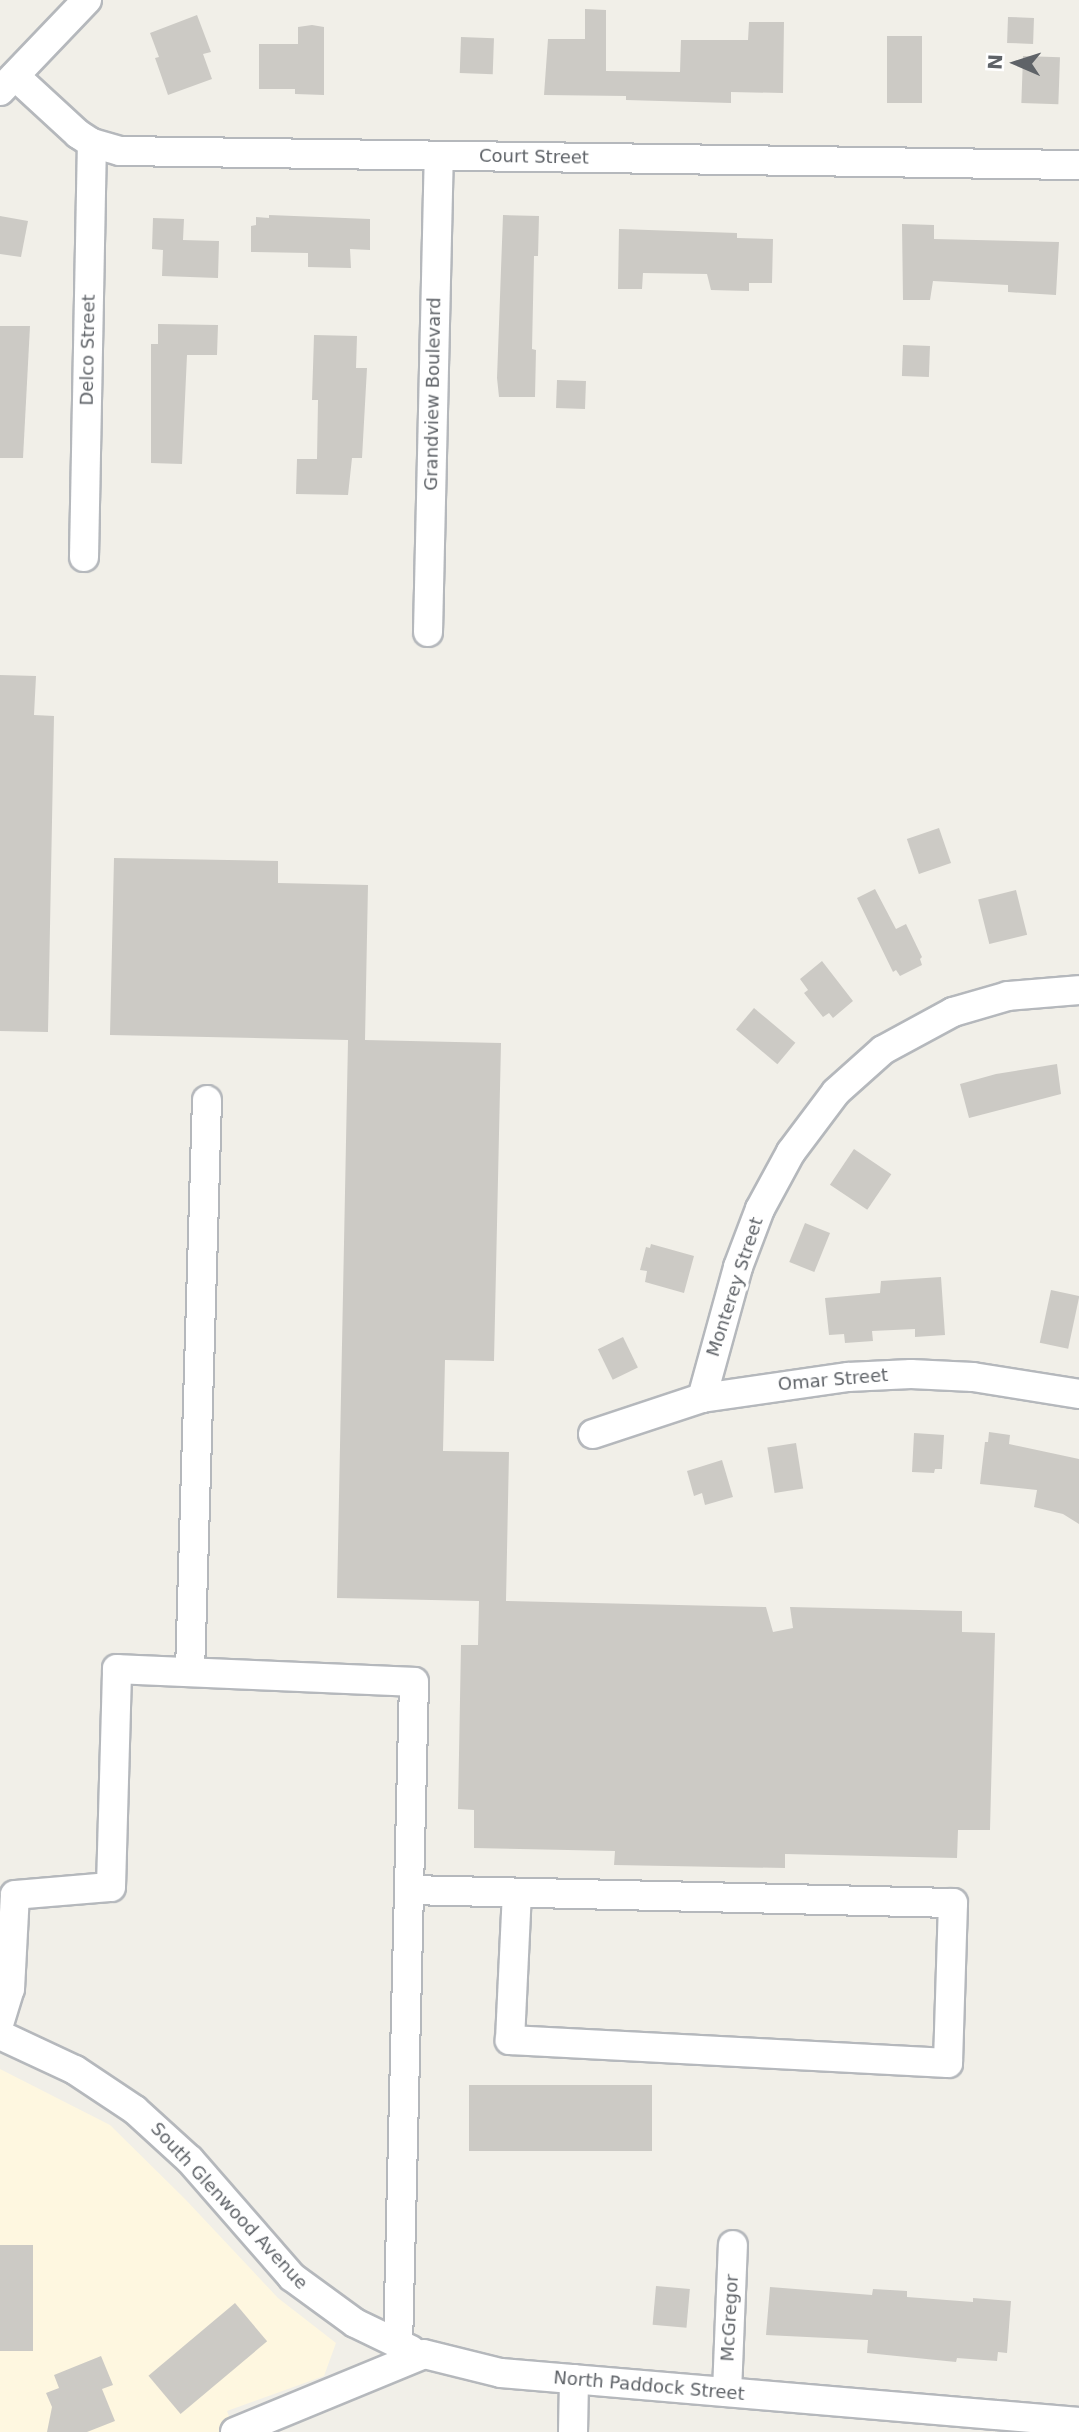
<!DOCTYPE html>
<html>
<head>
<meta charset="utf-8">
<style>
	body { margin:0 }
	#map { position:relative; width:1079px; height:2432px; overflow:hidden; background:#f1efe8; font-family:"DejaVu Sans",sans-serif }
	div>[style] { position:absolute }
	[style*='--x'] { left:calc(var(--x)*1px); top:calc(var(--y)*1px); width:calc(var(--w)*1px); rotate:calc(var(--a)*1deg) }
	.commercial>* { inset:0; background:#fef7e0 }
	.building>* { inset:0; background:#cccac5; transform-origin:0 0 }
	.roads { filter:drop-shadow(2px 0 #b5b8bc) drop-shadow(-2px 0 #b5b8bc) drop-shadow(0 2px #b5b8bc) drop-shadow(0 -2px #b5b8bc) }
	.minor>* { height:28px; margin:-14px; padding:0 14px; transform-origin:14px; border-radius:14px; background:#fff }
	span { translate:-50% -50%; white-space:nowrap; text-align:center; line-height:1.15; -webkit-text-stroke:6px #fff; paint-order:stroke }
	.street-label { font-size:18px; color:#5f6368 }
	.north { position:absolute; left:981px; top:28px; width:70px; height:70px; -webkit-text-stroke:5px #fff; paint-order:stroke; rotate:273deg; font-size:19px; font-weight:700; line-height:28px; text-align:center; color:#5f6368 }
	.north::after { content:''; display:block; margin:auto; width:24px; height:32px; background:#5f6368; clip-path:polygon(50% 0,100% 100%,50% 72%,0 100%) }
</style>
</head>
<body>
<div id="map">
	<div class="commercial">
		<i style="clip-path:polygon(0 2069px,110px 2125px,185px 2199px,278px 2298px,336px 2343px,324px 2376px,227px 2411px,235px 2432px,0 2432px)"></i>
	</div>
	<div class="building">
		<i style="clip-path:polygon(585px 9px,606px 10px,606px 71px,680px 72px,681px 40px,748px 40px,749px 22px,784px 22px,783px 93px,731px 92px,731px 103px,626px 100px,626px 96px,544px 95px,548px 39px,585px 39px)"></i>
		<i style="clip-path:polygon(197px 15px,211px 52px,203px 54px,212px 79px,168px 95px,155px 58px,159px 57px,150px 33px)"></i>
		<i style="left:1008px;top:17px;width:26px;height:26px;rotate:2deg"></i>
		<i style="clip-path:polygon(312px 25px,324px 27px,324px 95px,295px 94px,295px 89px,259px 89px,259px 44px,298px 44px,298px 27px)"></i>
		<i style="left:887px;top:36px;width:35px;height:67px"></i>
		<i style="left:461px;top:37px;width:33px;height:36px;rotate:2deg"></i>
		<i style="left:1023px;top:56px;width:37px;height:47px;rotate:2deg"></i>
		<i style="clip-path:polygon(269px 215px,370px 219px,370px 250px,350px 249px,351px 268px,308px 267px,308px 253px,251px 252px,251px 226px,256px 225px,256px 217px,269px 218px)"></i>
		<i style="clip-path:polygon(503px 215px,539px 216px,538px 256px,534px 256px,532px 349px,536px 350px,535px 397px,499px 397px,497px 378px)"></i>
		<i style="clip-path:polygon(0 216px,28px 221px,21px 257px,0 254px)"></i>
		<i style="clip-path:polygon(153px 218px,184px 219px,183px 240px,219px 241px,218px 278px,162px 276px,163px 250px,152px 249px)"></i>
		<i style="clip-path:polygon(902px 224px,934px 225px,934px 239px,1059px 242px,1056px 295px,1008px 292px,1008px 285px,933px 281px,930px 300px,903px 300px)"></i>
		<i style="clip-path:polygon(619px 229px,737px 233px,737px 238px,773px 239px,772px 283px,749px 283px,749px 291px,711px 290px,707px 274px,643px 273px,642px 289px,618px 289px)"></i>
		<i style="clip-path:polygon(158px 324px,218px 325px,217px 355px,187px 355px,182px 464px,151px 463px,151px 344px,158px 344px)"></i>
		<i style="clip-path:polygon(0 326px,30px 326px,23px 458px,0 458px)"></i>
		<i style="clip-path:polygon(314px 335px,357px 336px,356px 368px,367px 368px,362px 458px,352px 458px,348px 495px,296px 494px,297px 459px,317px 459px,318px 400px,312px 400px)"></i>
		<i style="left:903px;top:345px;width:27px;height:31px;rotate:2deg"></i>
		<i style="left:557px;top:380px;width:29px;height:28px;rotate:2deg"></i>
		<i style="clip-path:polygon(0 675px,36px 676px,34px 715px,54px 716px,48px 1032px,0 1031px)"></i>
		<i style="left:939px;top:828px;width:37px;height:34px;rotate:71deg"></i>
		<i style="clip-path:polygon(114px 858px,278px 861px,278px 883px,368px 885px,365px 1040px,501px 1043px,494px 1361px,445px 1360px,443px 1451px,509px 1452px,506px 1601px,766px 1607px,773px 1632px,793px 1628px,790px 1607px,962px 1611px,962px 1632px,995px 1633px,990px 1830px,958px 1830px,957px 1858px,785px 1854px,785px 1868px,614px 1865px,615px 1851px,474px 1848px,474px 1810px,458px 1809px,461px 1645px,478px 1645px,479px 1601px,337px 1598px,348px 1040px,110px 1035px)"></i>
		<i style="clip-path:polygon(875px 889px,896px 929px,906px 924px,922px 957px,920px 959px,922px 965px,900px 976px,896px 970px,893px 972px,857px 898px)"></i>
		<i style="left:1016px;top:890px;width:46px;height:39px;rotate:76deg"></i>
		<i style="clip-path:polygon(822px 961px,853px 1001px,833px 1018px,829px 1013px,823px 1017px,804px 993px,808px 990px,800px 979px)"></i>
		<i style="left:754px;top:1008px;width:54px;height:28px;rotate:40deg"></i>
		<i style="clip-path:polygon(1057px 1064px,1061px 1094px,969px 1118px,960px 1084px,996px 1074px)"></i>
		<i style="left:854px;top:1149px;width:45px;height:43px;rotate:34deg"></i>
		<i style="left:805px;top:1223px;width:27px;height:42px;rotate:22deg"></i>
		<i style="clip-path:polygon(651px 1244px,694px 1256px,684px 1293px,645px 1282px,647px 1271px,640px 1270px,646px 1247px,650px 1248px)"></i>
		<i style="clip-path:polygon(941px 1277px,945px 1335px,915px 1337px,915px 1329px,872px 1331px,873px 1341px,845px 1343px,844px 1334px,829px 1335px,825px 1298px,880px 1293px,881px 1281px)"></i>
		<i style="left:1051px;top:1290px;width:29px;height:54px;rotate:12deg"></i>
		<i style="left:623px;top:1337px;width:34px;height:28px;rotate:64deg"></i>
		<i style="clip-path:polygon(989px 1432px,1010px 1435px,1009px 1444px,1079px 1459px,1079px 1524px,1063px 1514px,1034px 1507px,1037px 1490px,980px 1484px,985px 1442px,988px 1442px)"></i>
		<i style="clip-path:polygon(914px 1433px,944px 1435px,942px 1469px,935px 1469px,934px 1473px,912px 1472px)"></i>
		<i style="left:796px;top:1443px;width:46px;height:29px;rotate:81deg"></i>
		<i style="clip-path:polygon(722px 1460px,733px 1497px,705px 1505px,702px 1493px,694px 1496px,687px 1471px)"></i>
		<i style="left:469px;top:2085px;width:183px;height:66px"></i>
		<i style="left:0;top:2245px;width:33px;height:106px"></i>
		<i style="left:656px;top:2286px;width:34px;height:39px;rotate:5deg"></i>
		<i style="clip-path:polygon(770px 2287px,872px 2295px,873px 2289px,907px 2291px,907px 2297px,973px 2302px,973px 2298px,1011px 2301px,1007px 2353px,998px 2352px,997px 2361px,957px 2358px,956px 2362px,867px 2353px,868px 2340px,766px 2335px)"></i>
		<i style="left:235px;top:2303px;width:50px;height:113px;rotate:50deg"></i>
		<i style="clip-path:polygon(101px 2356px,113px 2385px,102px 2389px,115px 2421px,87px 2432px,47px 2432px,52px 2407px,46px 2393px,59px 2388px,54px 2375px)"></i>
	</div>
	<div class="roads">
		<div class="minor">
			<i style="--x:15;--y:76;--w:86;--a:42.6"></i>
			<i style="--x:78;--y:134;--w:17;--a:33"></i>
			<i style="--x:92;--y:143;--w:29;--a:16"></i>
			<i style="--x:120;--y:151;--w:959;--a:0.84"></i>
			<i style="--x:0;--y:91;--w:126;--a:-46.3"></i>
			<i style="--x:84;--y:557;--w:414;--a:-88.9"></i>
			<i style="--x:428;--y:632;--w:476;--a:-88.7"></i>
			<i style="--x:702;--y:1398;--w:136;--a:-74.6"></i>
			<i style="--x:738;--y:1267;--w:62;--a:-69.2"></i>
			<i style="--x:760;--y:1209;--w:65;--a:-61.5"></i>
			<i style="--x:791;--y:1152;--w:75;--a:-53.1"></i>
			<i style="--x:836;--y:1092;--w:63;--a:-41.8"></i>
			<i style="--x:883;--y:1050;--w:80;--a:-28.5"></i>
			<i style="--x:953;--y:1012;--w:57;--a:-16.2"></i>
			<i style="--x:1008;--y:996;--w:71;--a:-4.8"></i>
			<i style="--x:593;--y:1434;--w:115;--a:-18.3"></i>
			<i style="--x:702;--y:1398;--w:148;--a:-8.2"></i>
			<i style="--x:848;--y:1377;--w:63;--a:-2.7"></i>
			<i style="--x:911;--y:1374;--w:62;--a:2.8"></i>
			<i style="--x:973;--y:1377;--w:107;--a:9.1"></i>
			<i style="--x:190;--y:1672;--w:572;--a:-88.3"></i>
			<i style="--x:409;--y:1890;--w:544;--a:1.37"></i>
			<i style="--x:953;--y:1903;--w:160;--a:91.8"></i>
			<i style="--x:948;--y:2063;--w:439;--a:-177"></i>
			<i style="--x:510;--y:2040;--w:147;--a:-87.3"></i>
			<i style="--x:0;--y:2021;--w:34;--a:-73"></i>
			<i style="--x:10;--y:1989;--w:94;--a:-87"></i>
			<i style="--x:15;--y:1895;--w:96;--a:-4.8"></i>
			<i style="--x:111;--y:1887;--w:218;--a:-88.4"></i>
			<i style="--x:117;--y:1669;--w:297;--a:2.5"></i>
			<i style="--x:414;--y:1682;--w:662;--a:91.38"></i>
			<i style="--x:0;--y:2035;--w:83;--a:25"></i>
			<i style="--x:75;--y:2070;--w:72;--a:33.7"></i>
			<i style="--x:135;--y:2110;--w:74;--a:42.3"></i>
			<i style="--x:190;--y:2160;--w:155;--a:48.9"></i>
			<i style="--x:292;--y:2277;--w:78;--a:36.1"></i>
			<i style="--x:355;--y:2323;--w:62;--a:25.7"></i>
			<i style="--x:727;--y:2392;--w:147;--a:-87.7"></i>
			<i style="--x:235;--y:2432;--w:204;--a:-22.4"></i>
			<i style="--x:424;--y:2354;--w:79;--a:13.9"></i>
			<i style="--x:501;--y:2373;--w:580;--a:4.85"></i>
			<i style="--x:573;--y:2432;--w:53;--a:-88.9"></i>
		</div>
	</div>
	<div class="street-label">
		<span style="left:534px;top:157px;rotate:1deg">Court Street</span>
		<span style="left:88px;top:350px;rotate:-89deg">Delco Street</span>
		<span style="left:433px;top:394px;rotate:-89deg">Grandview Boulevard</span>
		<span style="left:735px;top:1287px;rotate:-72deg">Monterey Street</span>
		<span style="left:833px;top:1380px;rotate:-5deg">Omar Street</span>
		<span style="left:229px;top:2206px;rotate:47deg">South Glenwood Avenue</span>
		<span style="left:730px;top:2318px;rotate:-87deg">McGregor</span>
		<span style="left:649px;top:2386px;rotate:5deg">North Paddock Street</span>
	</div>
	<div class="north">N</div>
</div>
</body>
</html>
